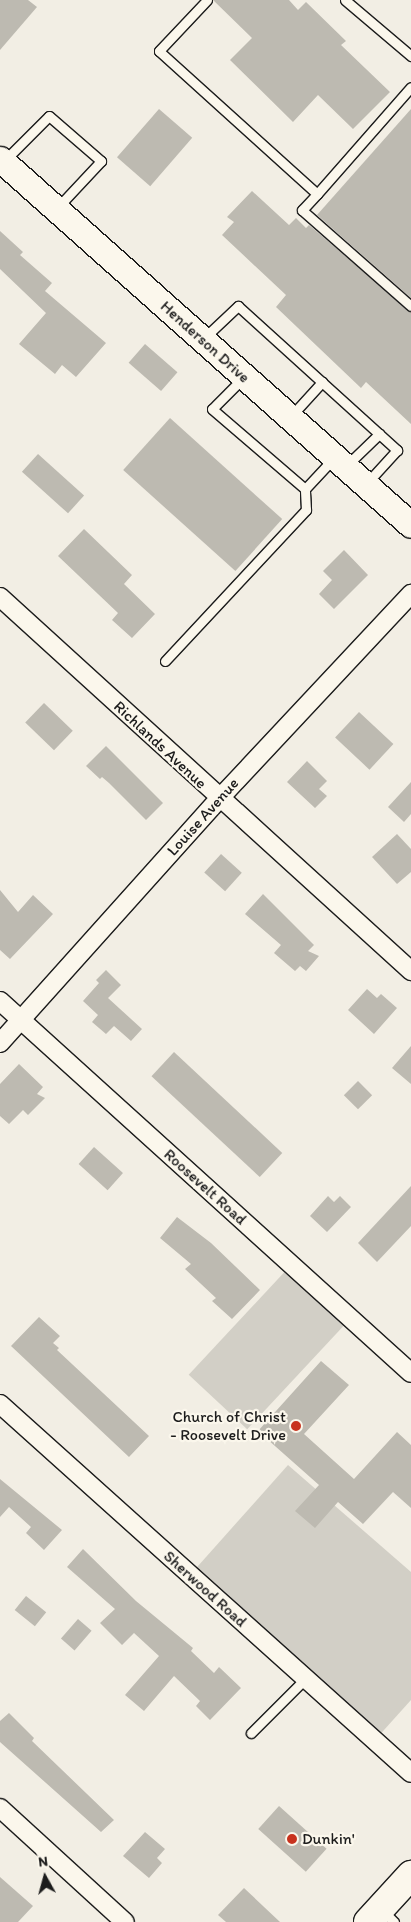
<!DOCTYPE html>
<html>
<head>
<meta charset="utf-8">
<style>
	body { margin:0 }
	#map { position:relative; width:411px; height:1922px; overflow:hidden; background:#f2eee4; font-family:Itim,sans-serif }
	div>[style] { position:absolute }
	[style*='--x'] { left:calc(var(--x)*1px); top:calc(var(--y)*1px); width:calc(var(--w)*1px); rotate:calc(var(--a)*1deg) }
	.green>* { inset:0; background:#d2cfc6; transform-origin:0 0 }
	.building>* { inset:0; background:#bdbab1; transform-origin:0 0 }
	.roads { filter:drop-shadow(1px 0 #1c1c1c) drop-shadow(-1px 0 #1c1c1c) drop-shadow(0 1px #1c1c1c) drop-shadow(0 -1px #1c1c1c) }
	.service>* { height:9px; margin:-4.5px; padding:0 4.5px; transform-origin:4.5px; border-radius:4.5px; background:#fbf7ec }
	.minor>* { height:18px; margin:-9px; padding:0 9px; transform-origin:9px; border-radius:9px; background:#fbf7ec }
	.secondary>* { height:25px; margin:-12.5px; padding:0 12.5px; transform-origin:12.5px; border-radius:12.5px; background:#fbf7ec }
	.primary>* { height:28px; margin:-14px; padding:0 14px; transform-origin:14px; border-radius:14px; background:#fbf7ec }
	.dots>* { width:14px; height:14px; translate:-50% -50%; box-sizing:border-box; border:2px solid #fbf7ec; border-radius:50% }
	span { translate:-50% -50%; white-space:nowrap; text-align:center; line-height:1.15; -webkit-text-stroke:4.5px #fbf7ec; paint-order:stroke }
	.street-label { font-size:16px; color:#1c1c1c }
	.poi-label { font-size:16px; color:#1c1c1c }
	.right { translate:-100% -50%; text-align:right }
	.left { translate:0 -50%; text-align:left }
	.north { position:absolute; left:20px; top:1852px; width:50px; height:50px; -webkit-text-stroke:4px #fbf7ec; paint-order:stroke; rotate:353deg; font-size:14px; font-weight:700; line-height:20px; text-align:center; color:#1c1c1c }
	.north::after { content:''; display:block; margin:auto; width:18px; height:22px; background:#1c1c1c; clip-path:polygon(50% 0,100% 100%,50% 72%,0 100%) }
</style>
</head>
<body>
<div id="map">
	<div class="green">
		<i style="left:291px;top:1265px;width:80px;height:150px;rotate:43deg"></i>
		<i style="clip-path:polygon(288px 1465px,411px 1572px,411px 1700px,375px 1740px,190px 1575px)"></i>
	</div>
	<div class="building">
		<i style="clip-path:polygon(0 0,28px 0,37px 7px,0 50px)"></i>
		<i style="clip-path:polygon(213px 0,289px 0,298px 10px,306px 2px,346px 41px,341px 45px,390px 92px,353px 129px,318px 95px,293px 122px,230px 60px,252px 38px)"></i>
		<i style="left:159px;top:109px;width:44px;height:64px;rotate:41deg"></i>
		<i style="clip-path:polygon(411px 109px,411px 298px,317px 215px)"></i>
		<i style="clip-path:polygon(252px 191px,289px 225px,296px 218px,306px 228px,309px 225px,411px 312px,411px 424px,366px 382px,361px 388px,276px 307px,286px 295px,222px 235px,234px 222px,227px 217px)"></i>
		<i style="clip-path:polygon(0 231px,23px 252px,20px 255px,52px 283px,45px 291px,106px 343px,76px 377px,62px 365px,55px 374px,19px 344px,46px 313px,0 269px)"></i>
		<i style="left:145px;top:344px;width:43px;height:25px;rotate:41deg"></i>
		<i style="left:170px;top:418px;width:151px;height:70px;rotate:42deg"></i>
		<i style="left:38px;top:454px;width:62px;height:24px;rotate:42deg"></i>
		<i style="clip-path:polygon(84px 529px,132px 575px,124px 584px,155px 614px,132px 638px,112px 620px,118px 613px,58px 556px)"></i>
		<i style="clip-path:polygon(344px 550px,368px 575px,334px 609px,319px 594px,332px 580px,323px 571px)"></i>
		<i style="left:44px;top:703px;width:40px;height:27px;rotate:44deg"></i>
		<i style="left:359px;top:712px;width:47px;height:35px;rotate:43deg"></i>
		<i style="clip-path:polygon(106px 746px,163px 803px,146px 820px,109px 783px,102px 777px,100px 779px,86px 766px)"></i>
		<i style="clip-path:polygon(307px 761px,327px 781px,319px 789px,327px 796px,315px 808px,287px 782px)"></i>
		<i style="clip-path:polygon(411px 782px,411px 814px,404px 822px,388px 807px)"></i>
		<i style="clip-path:polygon(397px 834px,411px 849px,411px 872px,397px 884px,372px 857px)"></i>
		<i style="left:221px;top:854px;width:28px;height:25px;rotate:42deg"></i>
		<i style="clip-path:polygon(0 890px,18px 912px,33px 895px,53px 914px,10px 959px,0 950px)"></i>
		<i style="clip-path:polygon(263px 894px,314px 945px,308px 951px,319px 956px,306px 971px,300px 966px,295px 971px,274px 953px,281px 945px,245px 914px)"></i>
		<i style="clip-path:polygon(106px 970px,121px 985px,108px 998px,142px 1029px,131px 1041px,114px 1026px,106px 1034px,92px 1022px,98px 1015px,83px 1001px,99px 983px,96px 980px)"></i>
		<i style="clip-path:polygon(367px 989px,377px 998px,381px 994px,397px 1008px,374px 1034px,348px 1010px)"></i>
		<i style="clip-path:polygon(411px 1046px,411px 1084px,392px 1068px)"></i>
		<i style="left:174px;top:1052px;width:148px;height:33px;rotate:43deg"></i>
		<i style="clip-path:polygon(19px 1064px,43px 1087px,37px 1094px,45px 1098px,28px 1115px,23px 1110px,9px 1124px,0 1116px,0 1084px)"></i>
		<i style="left:358px;top:1081px;width:20px;height:20px;rotate:45deg"></i>
		<i style="left:94px;top:1147px;width:39px;height:23px;rotate:42deg"></i>
		<i style="clip-path:polygon(411px 1186px,411px 1226px,377px 1262px,358px 1243px)"></i>
		<i style="clip-path:polygon(328px 1196px,334px 1202px,340px 1196px,351px 1207px,327px 1232px,310px 1216px)"></i>
		<i style="clip-path:polygon(177px 1217px,211px 1243px,260px 1290px,232px 1319px,212px 1301px,216px 1298px,185px 1269px,191px 1264px,160px 1238px)"></i>
		<i style="clip-path:polygon(39px 1317px,60px 1336px,53px 1343px,59px 1348px,57px 1350px,149px 1436px,129px 1457px,11px 1346px)"></i>
		<i style="clip-path:polygon(321px 1361px,349px 1385px,304px 1434px,354px 1479px,397px 1432px,411px 1445px,411px 1508px,393px 1492px,363px 1524px,338px 1502px,315px 1528px,295px 1511px,319px 1485px,258px 1431px)"></i>
		<i style="clip-path:polygon(0 1479px,62px 1530px,44px 1550px,26px 1533px,31px 1527px,9px 1507px,0 1517px)"></i>
		<i style="clip-path:polygon(83px 1549px,136px 1601px,193px 1648px,191px 1651px,214px 1673px,219px 1667px,241px 1688px,210px 1720px,196px 1706px,200px 1701px,174px 1676px,144px 1711px,125px 1695px,159px 1656px,134px 1633px,122px 1645px,100px 1623px,115px 1609px,67px 1567px)"></i>
		<i style="left:26px;top:1596px;width:26px;height:18px;rotate:39deg"></i>
		<i style="left:78px;top:1619px;width:18px;height:26px;rotate:41deg"></i>
		<i style="clip-path:polygon(9px 1713px,34px 1738px,32px 1741px,114px 1820px,101px 1832px,0 1742px,0 1721px)"></i>
		<i style="left:279px;top:1806px;width:64px;height:31px;rotate:42deg"></i>
		<i style="clip-path:polygon(145px 1832px,165px 1849px,157px 1858px,162px 1863px,149px 1878px,123px 1856px)"></i>
		<i style="clip-path:polygon(0 1877px,33px 1906px,18px 1922px,0 1922px)"></i>
		<i style="clip-path:polygon(244px 1888px,280px 1922px,226px 1922px,218px 1915px)"></i>
	</div>
	<div class="roads">
		<div class="service">
			<i style="--x:207;--y:0;--w:70;--a:133.3"></i>
			<i style="--x:159;--y:51;--w:213;--a:42.1"></i>
			<i style="--x:317;--y:194;--w:142;--a:-48.7"></i>
			<i style="--x:345;--y:0;--w:87;--a:40.3"></i>
			<i style="--x:5;--y:160;--w:62;--a:-45"></i>
			<i style="--x:49;--y:116;--w:69;--a:40.9"></i>
			<i style="--x:101;--y:161;--w:64;--a:133.1"></i>
			<i style="--x:317;--y:194;--w:22;--a:133"></i>
			<i style="--x:302;--y:210;--w:145;--a:41.4"></i>
			<i style="--x:204;--y:338;--w:47;--a:-43.3"></i>
			<i style="--x:238;--y:306;--w:215;--a:42.2"></i>
			<i style="--x:397;--y:450;--w:46;--a:132.4"></i>
			<i style="--x:244;--y:377;--w:45;--a:135"></i>
			<i style="--x:212;--y:409;--w:123;--a:40.7"></i>
			<i style="--x:305;--y:489;--w:41;--a:-47"></i>
			<i style="--x:292;--y:415;--w:45;--a:-47.7"></i>
			<i style="--x:347;--y:465;--w:45;--a:-44.1"></i>
			<i style="--x:165;--y:661;--w:207;--a:-47"></i>
			<i style="--x:306;--y:510;--w:21;--a:-93"></i>
			<i style="--x:251;--y:1733;--w:78;--a:-45"></i>
			<i style="--x:382;--y:1910;--w:17;--a:45"></i>
		</div>
		<div class="minor">
			<i style="--x:0;--y:597;--w:556;--a:42.3"></i>
			<i style="--x:0;--y:1001;--w:554;--a:42.15"></i>
			<i style="--x:0;--y:1043;--w:328;--a:-48.1"></i>
			<i style="--x:219;--y:799;--w:281;--a:-46.9"></i>
			<i style="--x:0;--y:1404;--w:552;--a:41.92"></i>
			<i style="--x:0;--y:1808;--w:169;--a:42.4"></i>
		</div>
		<div class="secondary">
			<i style="--x:0;--y:159;--w:550;--a:41.69"></i>
		</div>
		<div class="primary">
			<i style="--x:368;--y:1922;--w:64;--a:-47.5"></i>
		</div>
	</div>
	<div class="dots">
		<i style="left:296px;top:1426px;background:#c8321e"></i>
		<i style="left:292px;top:1839px;background:#c8321e"></i>
	</div>
	<div class="street-label">
		<span style="left:205px;top:342px;rotate:42deg">Henderson Drive</span>
		<span style="left:160px;top:745px;rotate:43deg">Richlands Avenue</span>
		<span style="left:203px;top:817px;rotate:-48deg">Louise Avenue</span>
		<span style="left:205px;top:1187px;rotate:42deg">Roosevelt Road</span>
		<span style="left:205px;top:1589px;rotate:42deg">Sherwood Road</span>
	</div>
	<div class="poi-label">
		<span class="right" style="left:286px;top:1426px">Church of Christ<br>- Roosevelt Drive</span>
		<span class="left" style="left:302px;top:1839px">Dunkin'</span>
	</div>
	<div class="north">N</div>
</div>
</body>
</html>
